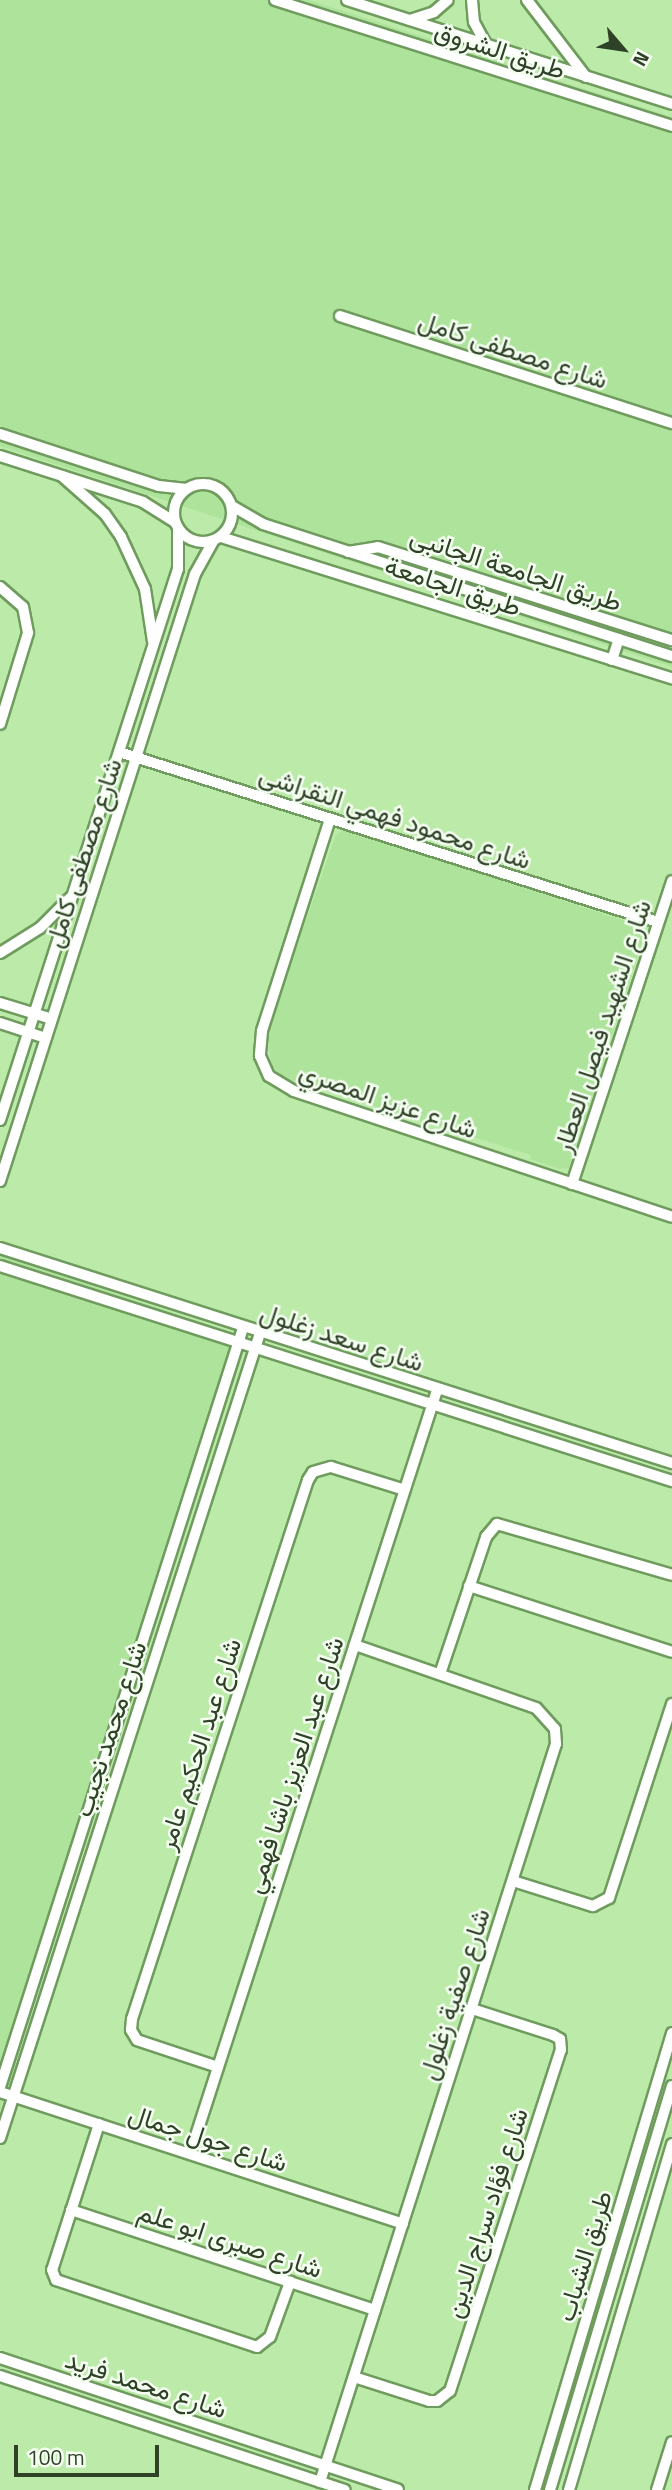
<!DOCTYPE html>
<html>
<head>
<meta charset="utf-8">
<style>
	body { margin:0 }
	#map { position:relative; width:672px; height:2490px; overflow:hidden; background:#bbeaa9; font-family:"Titillium Web",Vazirmatn,sans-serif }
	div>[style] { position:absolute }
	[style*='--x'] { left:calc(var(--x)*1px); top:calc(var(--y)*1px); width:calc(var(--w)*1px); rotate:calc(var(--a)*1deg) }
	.built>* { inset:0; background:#aee39b }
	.roads { filter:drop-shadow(2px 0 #6f9c5e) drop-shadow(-2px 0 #6f9c5e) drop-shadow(0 2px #6f9c5e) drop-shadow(0 -2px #6f9c5e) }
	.minor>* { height:10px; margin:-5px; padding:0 5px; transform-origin:5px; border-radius:5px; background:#fff }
	.minor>.ring { margin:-5px; padding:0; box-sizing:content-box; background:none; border:10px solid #fff; border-radius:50% }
	span { translate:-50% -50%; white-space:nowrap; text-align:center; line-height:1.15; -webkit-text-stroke:5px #f5fff2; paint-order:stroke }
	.street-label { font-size:26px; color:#2f4227 }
	.north { position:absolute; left:588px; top:14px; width:70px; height:70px; -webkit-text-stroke:5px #f5fff2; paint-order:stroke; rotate:119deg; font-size:19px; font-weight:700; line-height:28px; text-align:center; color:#2f4227 }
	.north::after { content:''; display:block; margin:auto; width:24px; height:32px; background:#2f4227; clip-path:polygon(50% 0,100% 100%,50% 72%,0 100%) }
	.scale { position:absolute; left:14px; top:2445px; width:145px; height:32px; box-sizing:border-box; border:4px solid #2f4227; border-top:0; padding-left:9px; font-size:21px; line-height:24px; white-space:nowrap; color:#2f4227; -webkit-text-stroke:5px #f5fff2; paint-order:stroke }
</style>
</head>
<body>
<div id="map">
	<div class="built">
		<i style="clip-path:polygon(0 0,309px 0,672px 117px,672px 667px,0 446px)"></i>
		<i style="clip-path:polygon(345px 829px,643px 927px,644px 937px,569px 1168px,559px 1169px,530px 1159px,531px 1155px,282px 1077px,272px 1065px,266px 1034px,336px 835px)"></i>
		<i style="clip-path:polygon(0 1255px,248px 1338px,0 2111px)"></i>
	</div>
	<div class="roads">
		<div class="minor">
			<i style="--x:275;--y:0;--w:417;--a:17.6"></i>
			<i style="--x:347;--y:0;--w:341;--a:17.7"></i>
			<i style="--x:472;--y:0;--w:22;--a:85"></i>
			<i style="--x:474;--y:22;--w:26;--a:62"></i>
			<i style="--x:527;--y:0;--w:97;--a:52.5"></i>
			<i style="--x:410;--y:20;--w:25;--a:-18"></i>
			<i style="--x:434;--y:12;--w:18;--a:-41"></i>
			<i style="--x:340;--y:316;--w:349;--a:17.9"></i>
			<i style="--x:0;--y:434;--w:167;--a:18.1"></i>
			<i style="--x:159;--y:486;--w:28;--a:6"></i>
			<i style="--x:0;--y:456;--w:150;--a:17.8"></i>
			<i style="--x:143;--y:502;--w:38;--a:32"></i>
			<i style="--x:62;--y:476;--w:57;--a:41.5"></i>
			<i style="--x:105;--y:514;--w:28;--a:55"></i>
			<i style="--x:121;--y:537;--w:57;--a:65.2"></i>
			<i style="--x:145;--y:589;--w:53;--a:81.3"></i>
			<i class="ring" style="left:174px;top:484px;width:48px;height:48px"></i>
			<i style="--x:232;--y:506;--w:36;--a:30"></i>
			<i style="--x:263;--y:524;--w:430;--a:17.9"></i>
			<i style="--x:221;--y:537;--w:473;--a:17.4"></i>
			<i style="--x:348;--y:552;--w:30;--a:-9"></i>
			<i style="--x:378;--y:547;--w:308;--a:17.6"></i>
			<i style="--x:0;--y:587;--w:30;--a:41"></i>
			<i style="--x:23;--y:607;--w:26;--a:79"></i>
			<i style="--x:28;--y:633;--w:95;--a:107.1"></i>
			<i style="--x:612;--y:660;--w:22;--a:-72"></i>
			<i style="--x:119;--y:752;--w:565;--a:17.51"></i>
			<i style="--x:330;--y:819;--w:223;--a:107.8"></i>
			<i style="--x:262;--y:1031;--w:25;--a:95"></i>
			<i style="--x:260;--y:1056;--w:22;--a:66"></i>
			<i style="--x:269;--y:1076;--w:29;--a:31"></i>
			<i style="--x:294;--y:1091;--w:398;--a:18.4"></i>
			<i style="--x:0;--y:953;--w:47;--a:-32"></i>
			<i style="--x:40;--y:928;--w:42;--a:-45"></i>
			<i style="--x:0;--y:1003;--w:54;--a:17.1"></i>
			<i style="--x:0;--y:1023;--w:48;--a:18.1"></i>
			<i style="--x:0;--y:1120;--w:579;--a:-72.1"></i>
			<i style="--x:178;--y:569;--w:41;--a:-90"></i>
			<i style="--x:0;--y:1181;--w:638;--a:-72.19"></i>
			<i style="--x:195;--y:574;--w:38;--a:-61"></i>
			<i style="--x:572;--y:1184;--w:319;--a:-71.7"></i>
			<i style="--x:0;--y:1248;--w:706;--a:17.74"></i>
			<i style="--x:0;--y:1266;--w:706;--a:17.74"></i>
			<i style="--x:469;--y:1586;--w:213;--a:18"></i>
			<i style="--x:440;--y:1674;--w:145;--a:-71.4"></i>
			<i style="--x:486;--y:1537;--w:17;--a:-50"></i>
			<i style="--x:497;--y:1524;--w:182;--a:16.2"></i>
			<i style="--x:513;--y:1881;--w:84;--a:17.4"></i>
			<i style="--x:593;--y:1906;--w:18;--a:-27"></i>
			<i style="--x:609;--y:1898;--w:204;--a:-72"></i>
			<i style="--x:218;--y:2067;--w:85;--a:-161.6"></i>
			<i style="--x:137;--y:2040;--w:12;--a:-121"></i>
			<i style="--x:131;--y:2030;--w:11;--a:-85"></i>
			<i style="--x:132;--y:2019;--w:567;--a:-71.92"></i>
			<i style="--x:308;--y:1480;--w:9;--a:-58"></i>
			<i style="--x:313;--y:1472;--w:19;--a:-16"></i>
			<i style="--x:331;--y:1467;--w:77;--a:17.3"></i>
			<i style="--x:0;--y:2087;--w:797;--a:-72.25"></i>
			<i style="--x:0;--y:2092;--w:424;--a:18.1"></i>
			<i style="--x:99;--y:2124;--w:153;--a:107.8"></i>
			<i style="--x:52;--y:2270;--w:11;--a:68"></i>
			<i style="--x:56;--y:2280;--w:212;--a:18.4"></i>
			<i style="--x:257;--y:2347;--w:16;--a:-38"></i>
			<i style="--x:270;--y:2337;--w:59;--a:-70"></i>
			<i style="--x:0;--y:2138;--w:846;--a:-72.1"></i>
			<i style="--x:190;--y:2154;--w:803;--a:-72.08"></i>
			<i style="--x:71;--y:2210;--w:320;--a:18.2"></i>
			<i style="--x:0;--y:2358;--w:419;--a:18.3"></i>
			<i style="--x:0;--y:2376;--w:363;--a:18.3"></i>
			<i style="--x:354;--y:2377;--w:79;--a:17.7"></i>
			<i style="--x:429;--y:2401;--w:8;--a:0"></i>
			<i style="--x:437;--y:2401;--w:16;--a:-38"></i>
			<i style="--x:450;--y:2391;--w:359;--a:-72"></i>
			<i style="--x:561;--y:2050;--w:11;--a:-95"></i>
			<i style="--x:560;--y:2039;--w:8;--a:-150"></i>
			<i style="--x:553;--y:2035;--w:85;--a:-162.2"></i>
			<i style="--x:320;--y:2482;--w:775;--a:-72.27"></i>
			<i style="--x:556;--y:1744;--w:15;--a:-94"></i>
			<i style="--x:555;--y:1729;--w:28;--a:-132"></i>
			<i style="--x:536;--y:1708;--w:192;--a:-160.8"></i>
			<i style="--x:535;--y:2490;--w:477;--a:-73.3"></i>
			<i style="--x:550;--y:2490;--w:422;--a:-73.2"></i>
			<i style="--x:569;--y:2490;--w:361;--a:-73.4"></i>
			<i style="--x:657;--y:2490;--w:50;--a:-72.6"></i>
		</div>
	</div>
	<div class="street-label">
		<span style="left:500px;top:50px;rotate:18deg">طريق الشروق</span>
		<span style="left:513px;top:350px;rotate:18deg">شارع مصطفى كامل</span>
		<span style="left:516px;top:569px;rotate:18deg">طريق الجامعة الجانبى</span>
		<span style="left:453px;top:586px;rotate:18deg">طريق الجامعة</span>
		<span style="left:395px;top:817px;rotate:18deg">شارع محمود فهمي النقراشى</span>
		<span style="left:83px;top:853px;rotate:-72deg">شارع مصطفى كامل</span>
		<span style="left:602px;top:1026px;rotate:-72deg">شارع الشهيد فيصل العطار</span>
		<span style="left:388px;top:1100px;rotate:19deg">شارع عزيز المصري</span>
		<span style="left:342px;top:1337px;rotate:18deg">شارع سعد زغلول</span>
		<span style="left:110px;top:1729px;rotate:-72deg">شارع محمد نجيب</span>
		<span style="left:199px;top:1744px;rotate:-72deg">شارع عبد الحكيم عامر</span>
		<span style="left:294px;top:1765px;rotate:-72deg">شارع عبد العزيز باشا فهمي</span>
		<span style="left:454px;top:1994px;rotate:-72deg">شارع صفية زغلول</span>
		<span style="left:208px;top:2138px;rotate:18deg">شارع جول جمال</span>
		<span style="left:486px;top:2213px;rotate:-72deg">شارع فؤاد سراج الدين</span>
		<span style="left:230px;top:2240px;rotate:18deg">شارع صبرى ابو علم</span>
		<span style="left:584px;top:2256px;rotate:-73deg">طريق الشباب</span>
		<span style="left:146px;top:2384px;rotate:18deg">شارع محمد فريد</span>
	</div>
	<div class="north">N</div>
	<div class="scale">100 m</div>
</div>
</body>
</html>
